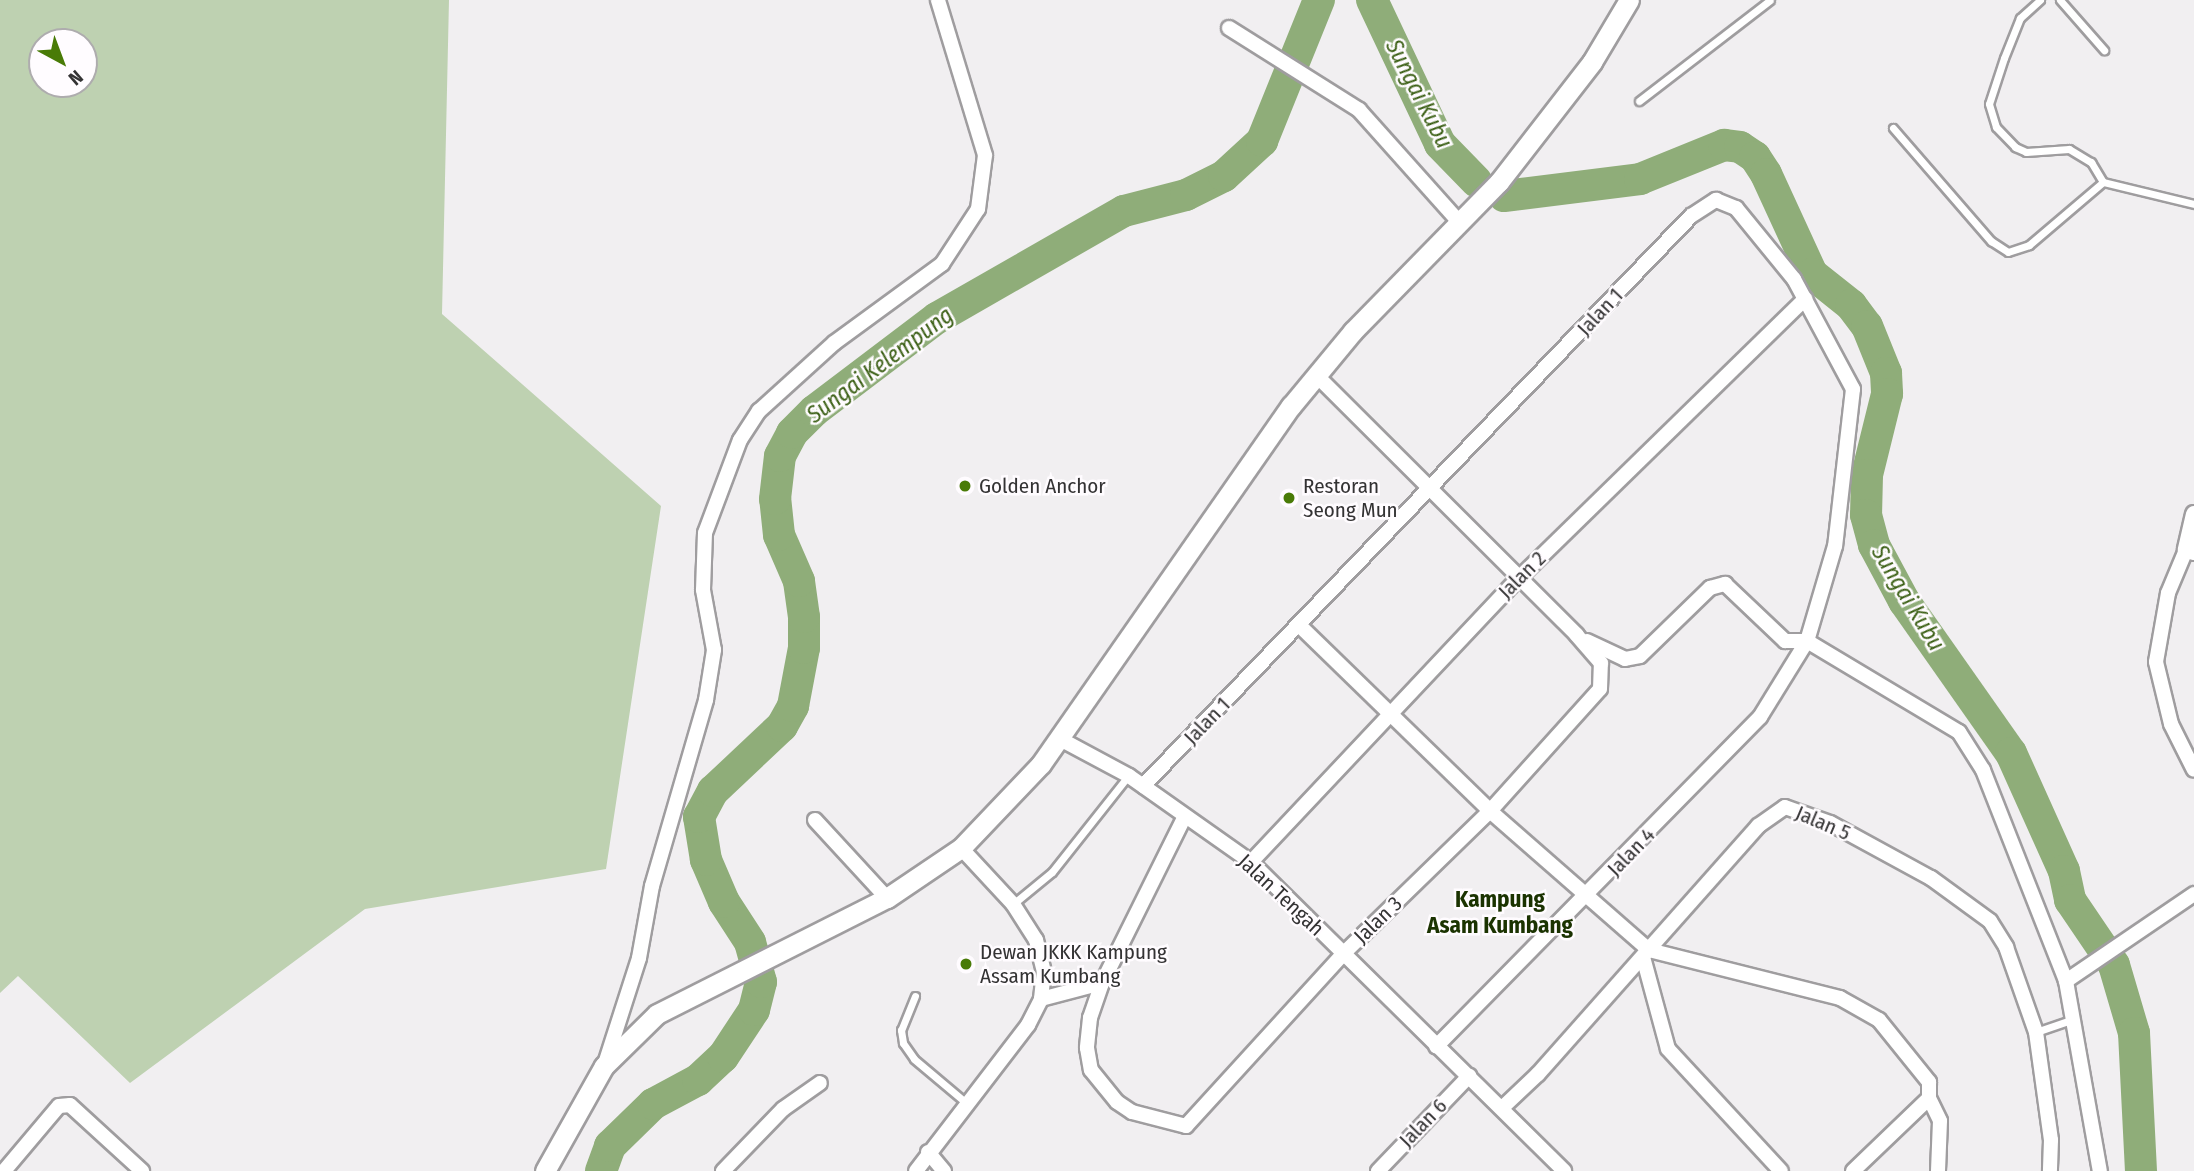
<!DOCTYPE html>
<html>
<head>
<meta charset="utf-8">
<style>
	body { margin:0 }
	#map { position:relative; width:2194px; height:1171px; overflow:hidden; background:#f1eff1; font-family:"Fira Sans Condensed",sans-serif }
	div>[style] { position:absolute }
	[style*='--x'] { left:calc(var(--x)*1px); top:calc(var(--y)*1px); width:calc(var(--w)*1px); rotate:calc(var(--a)*1deg) }
	.green>* { inset:0; background:#bed1b1 }
	.river>* { height:32px; margin:-16px; padding:0 16px; transform-origin:16px; border-radius:16px; background:#8fad79 }
	.roads { filter:drop-shadow(2px 0 #9f9d9f) drop-shadow(-2px 0 #9f9d9f) drop-shadow(0 2px #9f9d9f) drop-shadow(0 -2px #9f9d9f) }
	.service>* { height:7px; margin:-3.5px; padding:0 3.5px; transform-origin:3.5px; border-radius:3.5px; background:#fff }
	.minor>* { height:14px; margin:-7px; padding:0 7px; transform-origin:7px; border-radius:7px; background:#fff }
	.tertiary>* { height:16px; margin:-8px; padding:0 8px; transform-origin:8px; border-radius:8px; background:#fff }
	.secondary>* { height:19px; margin:-9.5px; padding:0 9.5px; transform-origin:9.5px; border-radius:9.5px; background:#fff }
	.dots>* { width:19px; height:19px; translate:-50% -50%; box-sizing:border-box; border:4px solid #fffcff; border-radius:50% }
	span { translate:-50% -50%; white-space:nowrap; text-align:center; line-height:1.15; -webkit-text-stroke:5px #fffcff; paint-order:stroke }
	.street-label { font-size:21px; color:#343334 }
	.poi-label { font-size:21px; color:#343334 }
	.left { translate:0 -50%; text-align:left }
	.water-label { font-size:23px; color:#3c6016; font-style:italic }
	.neighbourhood-label { font-size:23px; color:#1b3301; font-weight:700 }
	.north { position:absolute; left:28px; top:28px; width:70px; height:70px; box-sizing:border-box; background:#fffcff; border:2px solid #aeacae; border-radius:50%; rotate:139deg; font-size:19px; font-weight:700; line-height:28px; text-align:center; color:#343334 }
	.north::after { content:''; display:block; margin:auto; width:24px; height:32px; background:#497b07; clip-path:polygon(50% 0,100% 100%,50% 72%,0 100%) }
</style>
</head>
<body>
<div id="map">
	<div class="green">
		<i style="clip-path:polygon(evenodd,0 0,449px 0,442px 314px,661px 506px,606px 869px,365px 909px,130px 1083px,18px 976px,0 993px,0 0,42px 42px,84px 42px,84px 84px,42px 84px,42px 42px)"></i>
	</div>
	<div class="river">
		<i style="--x:1372;--y:0;--w:159;--a:64.7"></i>
		<i style="--x:1440;--y:144;--w:52;--a:45.8"></i>
		<i style="--x:1504;--y:196;--w:137;--a:-7.1"></i>
		<i style="--x:1640;--y:179;--w:91;--a:-22"></i>
		<i style="--x:1724;--y:145;--w:16;--a:7"></i>
		<i style="--x:1740;--y:147;--w:18;--a:34"></i>
		<i style="--x:1755;--y:157;--w:20;--a:57"></i>
		<i style="--x:1766;--y:174;--w:110;--a:65.3"></i>
		<i style="--x:1812;--y:274;--w:50;--a:38.5"></i>
		<i style="--x:1851;--y:305;--w:26;--a:53"></i>
		<i style="--x:1867;--y:326;--w:51;--a:68"></i>
		<i style="--x:1886;--y:373;--w:21;--a:87"></i>
		<i style="--x:1887;--y:394;--w:83;--a:103.9"></i>
		<i style="--x:1867;--y:475;--w:40;--a:91.4"></i>
		<i style="--x:1866;--y:515;--w:31;--a:75"></i>
		<i style="--x:1874;--y:545;--w:64;--a:61.8"></i>
		<i style="--x:1904;--y:601;--w:186;--a:54.9"></i>
		<i style="--x:2011;--y:753;--w:129;--a:65.8"></i>
		<i style="--x:2064;--y:871;--w:30;--a:78"></i>
		<i style="--x:2070;--y:900;--w:78;--a:55.9"></i>
		<i style="--x:2114;--y:965;--w:71;--a:73.6"></i>
		<i style="--x:2134;--y:1033;--w:138;--a:87.1"></i>
		<i style="--x:601;--y:1171;--w:27;--a:-70"></i>
		<i style="--x:610;--y:1146;--w:60;--a:-44.3"></i>
		<i style="--x:653;--y:1104;--w:51;--a:-28.1"></i>
		<i style="--x:698;--y:1080;--w:34;--a:-43"></i>
		<i style="--x:723;--y:1057;--w:56;--a:-56.6"></i>
		<i style="--x:754;--y:1010;--w:29;--a:-76"></i>
		<i style="--x:761;--y:982;--w:41;--a:-105.4"></i>
		<i style="--x:750;--y:942;--w:48;--a:-123"></i>
		<i style="--x:724;--y:902;--w:46;--a:-113.2"></i>
		<i style="--x:706;--y:860;--w:44;--a:-99.2"></i>
		<i style="--x:699;--y:817;--w:30;--a:-62"></i>
		<i style="--x:713;--y:791;--w:95;--a:-43.3"></i>
		<i style="--x:782;--y:726;--w:23;--a:-61"></i>
		<i style="--x:793;--y:706;--w:59;--a:-79.3"></i>
		<i style="--x:804;--y:648;--w:31;--a:-90"></i>
		<i style="--x:804;--y:617;--w:36;--a:-98"></i>
		<i style="--x:799;--y:581;--w:50;--a:-113.5"></i>
		<i style="--x:779;--y:535;--w:36;--a:-96"></i>
		<i style="--x:775;--y:499;--w:43;--a:-83.4"></i>
		<i style="--x:780;--y:456;--w:26;--a:-62"></i>
		<i style="--x:792;--y:433;--w:31;--a:-45"></i>
		<i style="--x:814;--y:411;--w:154;--a:-37.1"></i>
		<i style="--x:937;--y:318;--w:215;--a:-29.8"></i>
		<i style="--x:1124;--y:211;--w:64;--a:-14.5"></i>
		<i style="--x:1186;--y:195;--w:42;--a:-26.6"></i>
		<i style="--x:1224;--y:176;--w:52;--a:-42.6"></i>
		<i style="--x:1262;--y:141;--w:152;--a:-68"></i>
	</div>
	<div class="roads">
		<div class="service">
			<i style="--x:2040;--y:0;--w:27;--a:138"></i>
			<i style="--x:2020;--y:18;--w:43;--a:111.8"></i>
			<i style="--x:2004;--y:58;--w:48;--a:108.1"></i>
			<i style="--x:1989;--y:104;--w:24;--a:73"></i>
			<i style="--x:1996;--y:127;--w:28;--a:46"></i>
			<i style="--x:2015;--y:147;--w:12;--a:24"></i>
			<i style="--x:2026;--y:152;--w:43;--a:-4"></i>
			<i style="--x:2069;--y:149;--w:26;--a:31"></i>
			<i style="--x:2091;--y:162;--w:23;--a:59"></i>
			<i style="--x:2103;--y:182;--w:94;--a:13.6"></i>
			<i style="--x:2060;--y:0;--w:67;--a:48.7"></i>
			<i style="--x:1639;--y:101;--w:165;--a:-37.6"></i>
			<i style="--x:1893;--y:128;--w:150;--a:49.1"></i>
			<i style="--x:1991;--y:241;--w:20;--a:33"></i>
			<i style="--x:2008;--y:252;--w:22;--a:-18"></i>
			<i style="--x:2029;--y:245;--w:97;--a:-40.4"></i>
			<i style="--x:1013;--y:904;--w:50;--a:-39.4"></i>
			<i style="--x:1052;--y:872;--w:122;--a:-51.6"></i>
			<i style="--x:915;--y:996;--w:37;--a:112"></i>
			<i style="--x:901;--y:1030;--w:13;--a:81"></i>
			<i style="--x:903;--y:1043;--w:19;--a:55"></i>
			<i style="--x:914;--y:1059;--w:67;--a:40.1"></i>
			<i style="--x:2036;--y:1032;--w:40;--a:-18.9"></i>
		</div>
		<div class="minor">
			<i style="--x:1229;--y:28;--w:154;--a:32.2"></i>
			<i style="--x:1359;--y:110;--w:153;--a:48.2"></i>
			<i style="--x:2186;--y:550;--w:47;--a:112.7"></i>
			<i style="--x:2168;--y:593;--w:70;--a:99.9"></i>
			<i style="--x:2156;--y:662;--w:64;--a:76.4"></i>
			<i style="--x:2171;--y:724;--w:51;--a:63.4"></i>
			<i style="--x:1300;--y:626;--w:265;--a:44.2"></i>
			<i style="--x:1490;--y:811;--w:211;--a:41.2"></i>
			<i style="--x:1649;--y:950;--w:197;--a:14.1"></i>
			<i style="--x:1840;--y:998;--w:45;--a:29.4"></i>
			<i style="--x:1879;--y:1020;--w:80;--a:51.1"></i>
			<i style="--x:1929;--y:1082;--w:16;--a:90"></i>
			<i style="--x:1929;--y:1098;--w:25;--a:64"></i>
			<i style="--x:1940;--y:1121;--w:50;--a:92.3"></i>
			<i style="--x:1587;--y:641;--w:42;--a:25.3"></i>
			<i style="--x:1625;--y:659;--w:15;--a:-11"></i>
			<i style="--x:1640;--y:656;--w:98;--a:-44.2"></i>
			<i style="--x:1710;--y:588;--w:16;--a:-15"></i>
			<i style="--x:1725;--y:584;--w:83;--a:43.5"></i>
			<i style="--x:1785;--y:641;--w:22;--a:0"></i>
			<i style="--x:1807;--y:641;--w:177;--a:30.9"></i>
			<i style="--x:1959;--y:732;--w:45;--a:57.7"></i>
			<i style="--x:1983;--y:770;--w:227;--a:68.5"></i>
			<i style="--x:2066;--y:981;--w:193;--a:79.9"></i>
			<i style="--x:1062;--y:740;--w:76;--a:28.2"></i>
			<i style="--x:1129;--y:776;--w:149;--a:35.2"></i>
			<i style="--x:1251;--y:862;--w:440;--a:44.6"></i>
			<i style="--x:1143;--y:786;--w:791;--a:-46.13"></i>
			<i style="--x:1691;--y:216;--w:30;--a:-33"></i>
			<i style="--x:1716;--y:200;--w:22;--a:22"></i>
			<i style="--x:1736;--y:208;--w:92;--a:50.8"></i>
			<i style="--x:1794;--y:279;--w:125;--a:61.8"></i>
			<i style="--x:1853;--y:389;--w:158;--a:96.5"></i>
			<i style="--x:1835;--y:546;--w:99;--a:106.4"></i>
			<i style="--x:1807;--y:641;--w:89;--a:121.7"></i>
			<i style="--x:1760;--y:717;--w:462;--a:134.5"></i>
			<i style="--x:1184;--y:818;--w:184;--a:116.4"></i>
			<i style="--x:1102;--y:983;--w:37;--a:109"></i>
			<i style="--x:1090;--y:1018;--w:30;--a:96"></i>
			<i style="--x:1087;--y:1048;--w:22;--a:80"></i>
			<i style="--x:1091;--y:1070;--w:41;--a:50.9"></i>
			<i style="--x:1117;--y:1102;--w:18;--a:34"></i>
			<i style="--x:1132;--y:1112;--w:56;--a:14.5"></i>
			<i style="--x:1186;--y:1126;--w:234;--a:-47.6"></i>
			<i style="--x:1344;--y:953;--w:204;--a:-44.2"></i>
			<i style="--x:1490;--y:811;--w:164;--a:-48"></i>
			<i style="--x:1600;--y:689;--w:26;--a:-88"></i>
			<i style="--x:1601;--y:663;--w:37;--a:-131"></i>
			<i style="--x:1577;--y:635;--w:367;--a:-135.1"></i>
			<i style="--x:815;--y:820;--w:106;--a:47.3"></i>
			<i style="--x:1251;--y:862;--w:390;--a:-46.7"></i>
			<i style="--x:1519;--y:578;--w:400;--a:-44.3"></i>
			<i style="--x:1643;--y:957;--w:95;--a:74.8"></i>
			<i style="--x:1668;--y:1049;--w:166;--a:47.2"></i>
			<i style="--x:2066;--y:981;--w:155;--a:-34.2"></i>
			<i style="--x:1041;--y:999;--w:63;--a:-14.7"></i>
			<i style="--x:605;--y:1064;--w:111;--a:-72.2"></i>
			<i style="--x:639;--y:958;--w:73;--a:-79.8"></i>
			<i style="--x:652;--y:886;--w:194;--a:-73.8"></i>
			<i style="--x:706;--y:700;--w:51;--a:-80.9"></i>
			<i style="--x:714;--y:650;--w:61;--a:-100.4"></i>
			<i style="--x:703;--y:590;--w:57;--a:-88"></i>
			<i style="--x:705;--y:533;--w:99;--a:-69.4"></i>
			<i style="--x:740;--y:440;--w:35;--a:-57"></i>
			<i style="--x:759;--y:411;--w:101;--a:-42.2"></i>
			<i style="--x:834;--y:343;--w:134;--a:-36.2"></i>
			<i style="--x:942;--y:264;--w:66;--a:-56.8"></i>
			<i style="--x:978;--y:209;--w:54;--a:-82.6"></i>
			<i style="--x:985;--y:155;--w:162;--a:-106.9"></i>
			<i style="--x:1502;--y:1108;--w:50;--a:-43.4"></i>
			<i style="--x:1538;--y:1074;--w:332;--a:-48.4"></i>
			<i style="--x:1758;--y:826;--w:33;--a:-35"></i>
			<i style="--x:1785;--y:807;--w:48;--a:19.6"></i>
			<i style="--x:1830;--y:823;--w:115;--a:28.6"></i>
			<i style="--x:1931;--y:878;--w:73;--a:36.1"></i>
			<i style="--x:1990;--y:921;--w:31;--a:58"></i>
			<i style="--x:2006;--y:947;--w:90;--a:70.6"></i>
			<i style="--x:2036;--y:1032;--w:109;--a:82.1"></i>
			<i style="--x:2051;--y:1140;--w:31;--a:92"></i>
			<i style="--x:928;--y:1152;--w:25;--a:50"></i>
			<i style="--x:4;--y:1171;--w:85;--a:-49.8"></i>
			<i style="--x:59;--y:1106;--w:11;--a:-5"></i>
			<i style="--x:70;--y:1105;--w:98;--a:42.5"></i>
			<i style="--x:723;--y:1171;--w:86;--a:-45.9"></i>
			<i style="--x:783;--y:1109;--w:45;--a:-35.1"></i>
			<i style="--x:916;--y:1171;--w:184;--a:-52.5"></i>
			<i style="--x:1028;--y:1025;--w:29;--a:-63"></i>
			<i style="--x:1041;--y:999;--w:27;--a:-84"></i>
			<i style="--x:1044;--y:972;--w:33;--a:-104"></i>
			<i style="--x:1036;--y:940;--w:43;--a:-122.6"></i>
			<i style="--x:1013;--y:904;--w:76;--a:-132.9"></i>
			<i style="--x:1378;--y:1171;--w:132;--a:-46.2"></i>
			<i style="--x:1853;--y:1171;--w:105;--a:-43.8"></i>
		</div>
		<div class="tertiary">
			<i style="--x:2194;--y:514;--w:37;--a:103"></i>
			<i style="--x:2186;--y:550;--w:8;--a:14"></i>
		</div>
		<div class="secondary">
			<i style="--x:545;--y:1171;--w:120;--a:-60.7"></i>
			<i style="--x:604;--y:1066;--w:74;--a:-44.5"></i>
			<i style="--x:657;--y:1014;--w:258;--a:-26.8"></i>
			<i style="--x:887;--y:898;--w:89;--a:-34"></i>
			<i style="--x:961;--y:848;--w:116;--a:-46.4"></i>
			<i style="--x:1041;--y:764;--w:437;--a:-55.1"></i>
			<i style="--x:1291;--y:406;--w:97;--a:-50.4"></i>
			<i style="--x:1353;--y:331;--w:209;--a:-45.6"></i>
			<i style="--x:1499;--y:182;--w:152;--a:-52.2"></i>
			<i style="--x:1592;--y:62;--w:72;--a:-59.2"></i>
		</div>
	</div>
	<div class="dots">
		<i style="left:965px;top:486px;background:#497b07"></i>
		<i style="left:1289px;top:498px;background:#497b07"></i>
		<i style="left:966px;top:964px;background:#497b07"></i>
	</div>
	<div class="street-label">
		<span style="left:1600px;top:312px;rotate:-47deg">Jalan 1</span>
		<span style="left:1522px;top:575px;rotate:-45deg">Jalan 2</span>
		<span style="left:1207px;top:721px;rotate:-46deg">Jalan 1</span>
		<span style="left:1823px;top:823px;rotate:23deg">Jalan 5</span>
		<span style="left:1631px;top:852px;rotate:-46deg">Jalan 4</span>
		<span style="left:1281px;top:895px;rotate:43deg">Jalan Tengah</span>
		<span style="left:1378px;top:920px;rotate:-44deg">Jalan 3</span>
		<span style="left:1423px;top:1123px;rotate:-46deg">Jalan 6</span>
	</div>
	<div class="poi-label">
		<span class="left" style="left:979px;top:486px">Golden Anchor</span>
		<span class="left" style="left:1303px;top:498px">Restoran<br>Seong Mun</span>
		<span class="left" style="left:980px;top:964px">Dewan JKKK Kampung<br>Assam Kumbang</span>
	</div>
	<div class="water-label">
		<span style="left:1419px;top:94px;rotate:63deg">Sungai Kubu</span>
		<span style="left:880px;top:365px;rotate:-37deg">Sungai Kelempung</span>
		<span style="left:1908px;top:598px;rotate:59deg">Sungai Kubu</span>
	</div>
	<div class="neighbourhood-label">
		<span style="left:1500px;top:912px">Kampung<br>Asam Kumbang</span>
	</div>
	<div class="north">N</div>
</div>
</body>
</html>
